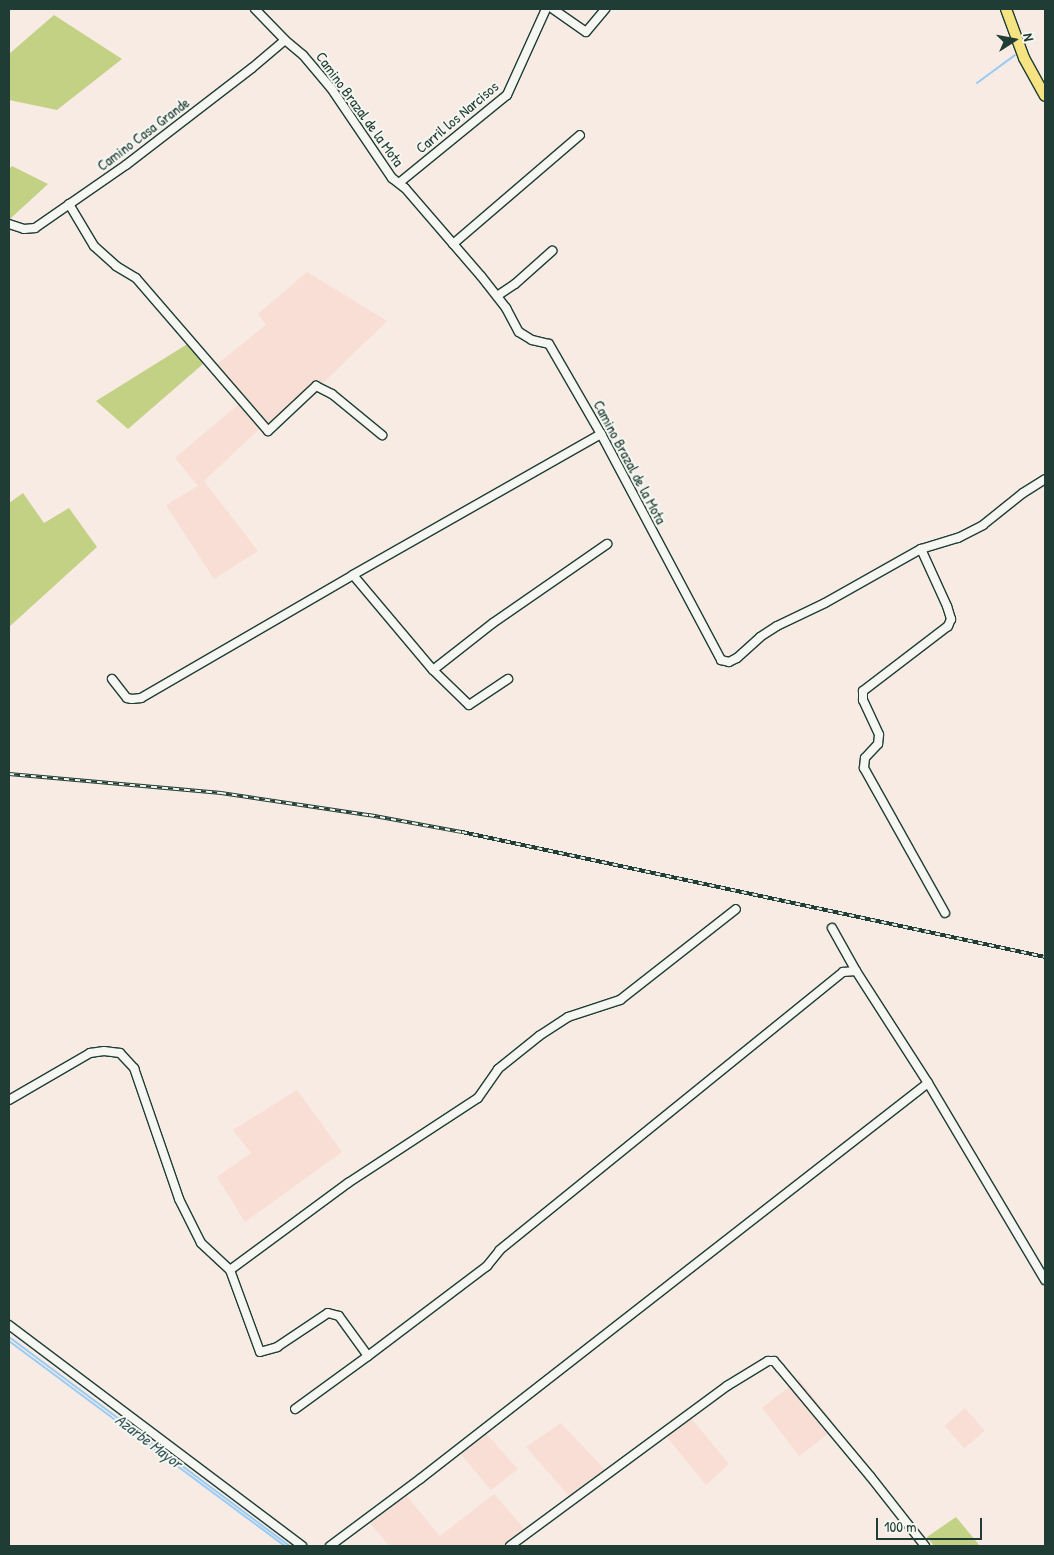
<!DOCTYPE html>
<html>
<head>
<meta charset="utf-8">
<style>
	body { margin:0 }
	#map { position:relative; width:1054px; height:1555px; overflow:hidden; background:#f7ebe4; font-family:"Patrick Hand",sans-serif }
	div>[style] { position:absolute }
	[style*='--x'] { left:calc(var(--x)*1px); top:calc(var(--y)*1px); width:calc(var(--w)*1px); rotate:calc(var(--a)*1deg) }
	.built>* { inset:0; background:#f8ded4; transform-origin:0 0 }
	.green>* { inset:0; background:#c3d185 }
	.stream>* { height:2px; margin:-1px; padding:0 1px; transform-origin:1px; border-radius:1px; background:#98cbf6 }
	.roads { filter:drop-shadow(1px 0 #1f3d34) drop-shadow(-1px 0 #1f3d34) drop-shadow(0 1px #1f3d34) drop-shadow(0 -1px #1f3d34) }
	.minor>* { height:8px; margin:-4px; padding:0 4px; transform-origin:4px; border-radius:4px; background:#f6f6f2 }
	.major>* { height:10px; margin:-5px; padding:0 5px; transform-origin:5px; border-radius:5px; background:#f6e381 }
	.rail>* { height:4px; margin-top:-2px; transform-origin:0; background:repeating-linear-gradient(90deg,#f6f6f2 0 5.5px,#1f3d34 0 11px); box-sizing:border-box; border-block:1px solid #1f3d34 }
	span { translate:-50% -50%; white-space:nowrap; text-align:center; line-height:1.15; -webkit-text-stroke:4px #f6f6f2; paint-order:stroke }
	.street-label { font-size:15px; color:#1f3d34 }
	.water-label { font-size:16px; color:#37595b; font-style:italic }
	.frame { position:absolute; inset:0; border:10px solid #1f3d34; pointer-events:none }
	.north { position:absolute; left:989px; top:15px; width:50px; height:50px; -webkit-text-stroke:4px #f6f6f2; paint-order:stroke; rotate:79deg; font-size:14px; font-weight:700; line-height:20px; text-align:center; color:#1f3d34 }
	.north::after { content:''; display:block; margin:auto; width:18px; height:22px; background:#1f3d34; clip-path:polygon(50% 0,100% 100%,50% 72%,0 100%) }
	.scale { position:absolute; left:876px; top:1518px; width:106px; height:22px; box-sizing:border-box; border:2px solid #1f3d34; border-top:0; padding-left:6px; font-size:15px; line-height:18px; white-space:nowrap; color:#1f3d34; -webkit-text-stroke:4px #f6f6f2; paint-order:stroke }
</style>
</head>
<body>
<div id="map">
	<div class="built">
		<i style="clip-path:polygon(307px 272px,387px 321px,324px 382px,257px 431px,204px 481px,258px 551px,214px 579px,166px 505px,198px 486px,175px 458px,246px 398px,217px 364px,266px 325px,258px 314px)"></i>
		<i style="clip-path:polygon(297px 1090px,342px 1152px,245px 1222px,217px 1177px,251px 1153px,233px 1130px)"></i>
		<i style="left:799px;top:1379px;width:61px;height:47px;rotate:52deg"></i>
		<i style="left:965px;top:1408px;width:30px;height:27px;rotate:49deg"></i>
		<i style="clip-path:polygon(685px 1411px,729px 1464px,706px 1485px,666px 1436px,679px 1428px,671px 1419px)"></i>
		<i style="clip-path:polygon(561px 1423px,606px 1471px,569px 1496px,526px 1447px)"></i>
		<i style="clip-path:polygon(480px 1427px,518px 1469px,491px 1490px,459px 1452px)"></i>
		<i style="clip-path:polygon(405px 1494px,440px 1536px,494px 1494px,529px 1534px,510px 1546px,390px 1546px,369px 1522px)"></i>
	</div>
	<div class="green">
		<i style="clip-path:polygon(54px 15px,122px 59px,57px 110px,9px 100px,9px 54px)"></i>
		<i style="clip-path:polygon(12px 166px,48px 184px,11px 218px,13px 229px,9px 232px,9px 169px)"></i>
		<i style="clip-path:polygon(189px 343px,203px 364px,128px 429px,96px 401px)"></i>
		<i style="clip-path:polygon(23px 493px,44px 523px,69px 508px,97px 547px,9px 627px,9px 503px)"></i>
		<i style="clip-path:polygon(956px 1517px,980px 1546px,934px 1546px,927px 1537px)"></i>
	</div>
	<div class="stream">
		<i style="--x:977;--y:83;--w:47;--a:-36.4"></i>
		<i style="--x:9;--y:1337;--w:349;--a:36.7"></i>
		<i style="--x:9;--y:1341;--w:344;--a:36.6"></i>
	</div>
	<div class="roads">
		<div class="minor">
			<i style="--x:255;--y:9;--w:43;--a:45.9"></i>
			<i style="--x:285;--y:40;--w:23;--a:40"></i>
			<i style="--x:303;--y:55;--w:43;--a:49.7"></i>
			<i style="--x:331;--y:88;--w:109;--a:55.9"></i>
			<i style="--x:392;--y:178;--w:16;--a:38"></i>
			<i style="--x:405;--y:188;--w:116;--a:49.2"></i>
			<i style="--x:481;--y:276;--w:41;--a:52"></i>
			<i style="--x:506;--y:308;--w:27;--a:62"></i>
			<i style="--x:519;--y:332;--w:15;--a:32"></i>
			<i style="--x:532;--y:340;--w:17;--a:13"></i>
			<i style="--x:549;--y:344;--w:104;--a:60"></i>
			<i style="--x:601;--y:434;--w:256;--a:62"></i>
			<i style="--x:721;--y:660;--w:8;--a:14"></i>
			<i style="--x:729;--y:662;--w:9;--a:-27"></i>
			<i style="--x:737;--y:658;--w:31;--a:-42"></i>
			<i style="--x:760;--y:637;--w:20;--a:-33"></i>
			<i style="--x:777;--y:626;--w:53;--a:-25.6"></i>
			<i style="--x:825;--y:603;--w:110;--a:-29.4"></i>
			<i style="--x:921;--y:549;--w:39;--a:-17"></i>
			<i style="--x:958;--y:538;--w:28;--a:-27"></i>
			<i style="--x:983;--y:525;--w:51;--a:-38.7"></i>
			<i style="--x:1023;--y:493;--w:26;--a:-32"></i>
			<i style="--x:553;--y:9;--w:40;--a:34.9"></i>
			<i style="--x:586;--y:32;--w:30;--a:-50"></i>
			<i style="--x:399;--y:183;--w:139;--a:-39.2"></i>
			<i style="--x:507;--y:95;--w:94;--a:-65.6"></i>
			<i style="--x:69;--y:204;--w:49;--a:59.2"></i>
			<i style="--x:94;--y:246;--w:30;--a:42"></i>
			<i style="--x:116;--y:266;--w:23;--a:31"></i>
			<i style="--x:136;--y:278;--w:202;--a:49.2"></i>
			<i style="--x:268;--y:431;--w:66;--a:-43.2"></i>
			<i style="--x:316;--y:386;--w:18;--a:27"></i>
			<i style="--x:332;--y:394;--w:65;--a:39.4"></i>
			<i style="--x:9;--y:224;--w:16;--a:18"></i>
			<i style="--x:24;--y:229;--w:11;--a:-5"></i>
			<i style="--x:35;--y:228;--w:111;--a:-34.7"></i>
			<i style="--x:126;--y:165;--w:159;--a:-37.6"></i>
			<i style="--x:252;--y:68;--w:43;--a:-40.3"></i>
			<i style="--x:453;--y:244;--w:167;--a:-40.6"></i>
			<i style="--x:497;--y:296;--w:22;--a:-34"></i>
			<i style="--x:515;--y:284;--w:50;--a:-41.7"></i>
			<i style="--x:601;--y:434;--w:285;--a:150.4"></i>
			<i style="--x:353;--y:575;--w:124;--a:49.9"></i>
			<i style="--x:433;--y:670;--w:76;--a:-38.1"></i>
			<i style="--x:493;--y:623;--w:139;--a:-34.7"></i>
			<i style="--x:921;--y:549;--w:63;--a:65.5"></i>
			<i style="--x:947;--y:606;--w:14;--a:73"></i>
			<i style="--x:951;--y:619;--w:8;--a:113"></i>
			<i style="--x:948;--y:626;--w:107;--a:142.6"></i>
			<i style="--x:863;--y:691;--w:9;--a:90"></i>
			<i style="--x:863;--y:700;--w:38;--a:65"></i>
			<i style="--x:879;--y:735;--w:9;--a:96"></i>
			<i style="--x:878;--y:744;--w:19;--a:133"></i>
			<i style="--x:865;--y:758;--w:10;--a:96"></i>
			<i style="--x:864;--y:768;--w:166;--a:60.8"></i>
			<i style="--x:433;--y:670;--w:50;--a:44.2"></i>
			<i style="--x:469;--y:705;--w:47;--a:-33.7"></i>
			<i style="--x:112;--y:679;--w:24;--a:52"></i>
			<i style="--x:127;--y:698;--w:5;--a:11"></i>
			<i style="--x:132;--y:699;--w:9;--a:-6"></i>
			<i style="--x:141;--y:698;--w:245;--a:-30.1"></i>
			<i style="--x:832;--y:928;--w:49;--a:60.8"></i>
			<i style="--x:928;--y:1083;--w:229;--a:59.3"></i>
			<i style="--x:9;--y:1100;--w:94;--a:-30.1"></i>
			<i style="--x:90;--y:1053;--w:14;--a:-8"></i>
			<i style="--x:104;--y:1051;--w:16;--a:7"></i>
			<i style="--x:120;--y:1053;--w:21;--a:47"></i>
			<i style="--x:134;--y:1068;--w:139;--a:71"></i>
			<i style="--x:179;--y:1199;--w:49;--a:63.4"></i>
			<i style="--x:201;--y:1243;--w:40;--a:43"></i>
			<i style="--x:230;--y:1270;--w:147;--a:-36.4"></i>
			<i style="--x:348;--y:1183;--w:155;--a:-33.2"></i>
			<i style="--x:478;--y:1098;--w:35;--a:-55"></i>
			<i style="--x:498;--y:1069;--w:53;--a:-38.8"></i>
			<i style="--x:539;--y:1036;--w:35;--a:-33"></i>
			<i style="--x:568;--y:1017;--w:55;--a:-18.1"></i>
			<i style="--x:620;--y:1000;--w:147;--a:-38.1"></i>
			<i style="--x:230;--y:1270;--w:87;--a:69.9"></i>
			<i style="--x:260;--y:1352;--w:18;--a:-16"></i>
			<i style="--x:277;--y:1347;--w:61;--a:-33.7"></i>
			<i style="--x:328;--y:1313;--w:11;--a:15"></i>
			<i style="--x:339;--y:1316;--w:49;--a:54.1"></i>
			<i style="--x:368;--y:1356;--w:90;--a:144"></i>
			<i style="--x:9;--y:1325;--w:367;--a:37"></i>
			<i style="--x:330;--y:1546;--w:112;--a:-36.7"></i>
			<i style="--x:420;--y:1479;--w:644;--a:-37.94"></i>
			<i style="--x:928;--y:1083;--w:133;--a:-122.7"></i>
			<i style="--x:856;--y:971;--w:13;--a:176"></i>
			<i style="--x:843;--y:972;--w:442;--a:141"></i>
			<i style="--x:500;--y:1250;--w:21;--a:129"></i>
			<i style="--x:487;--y:1266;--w:149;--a:142.9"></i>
			<i style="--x:510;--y:1546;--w:270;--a:-36.4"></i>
			<i style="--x:727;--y:1386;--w:48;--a:-31.4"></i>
			<i style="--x:768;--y:1361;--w:6;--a:0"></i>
			<i style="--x:774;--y:1361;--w:9;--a:49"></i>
			<i style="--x:780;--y:1368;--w:141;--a:50.2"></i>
			<i style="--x:870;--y:1476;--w:89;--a:51.8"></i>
		</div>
		<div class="major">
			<i style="--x:1006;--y:9;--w:52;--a:69.8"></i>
			<i style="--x:1024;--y:58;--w:43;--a:61.1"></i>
		</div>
	</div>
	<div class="rail">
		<i style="--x:9;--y:774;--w:213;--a:5.1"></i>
		<i style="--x:221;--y:793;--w:150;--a:8.5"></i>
		<i style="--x:369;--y:815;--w:95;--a:10.4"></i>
		<i style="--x:462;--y:832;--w:596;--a:12.1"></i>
	</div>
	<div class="street-label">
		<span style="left:360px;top:109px;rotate:54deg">Camino Brazal de la Mota</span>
		<span style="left:457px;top:117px;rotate:-40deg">Carril los Narcisos</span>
		<span style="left:143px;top:134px;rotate:-37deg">Camino Casa Grande</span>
		<span style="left:630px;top:462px;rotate:62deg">Camino Brazal de la Mota</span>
	</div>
	<div class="water-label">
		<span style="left:149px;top:1441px;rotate:37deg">Azarbe Mayor</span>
	</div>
	<div class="frame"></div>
	<div class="north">N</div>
	<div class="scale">100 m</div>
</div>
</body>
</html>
